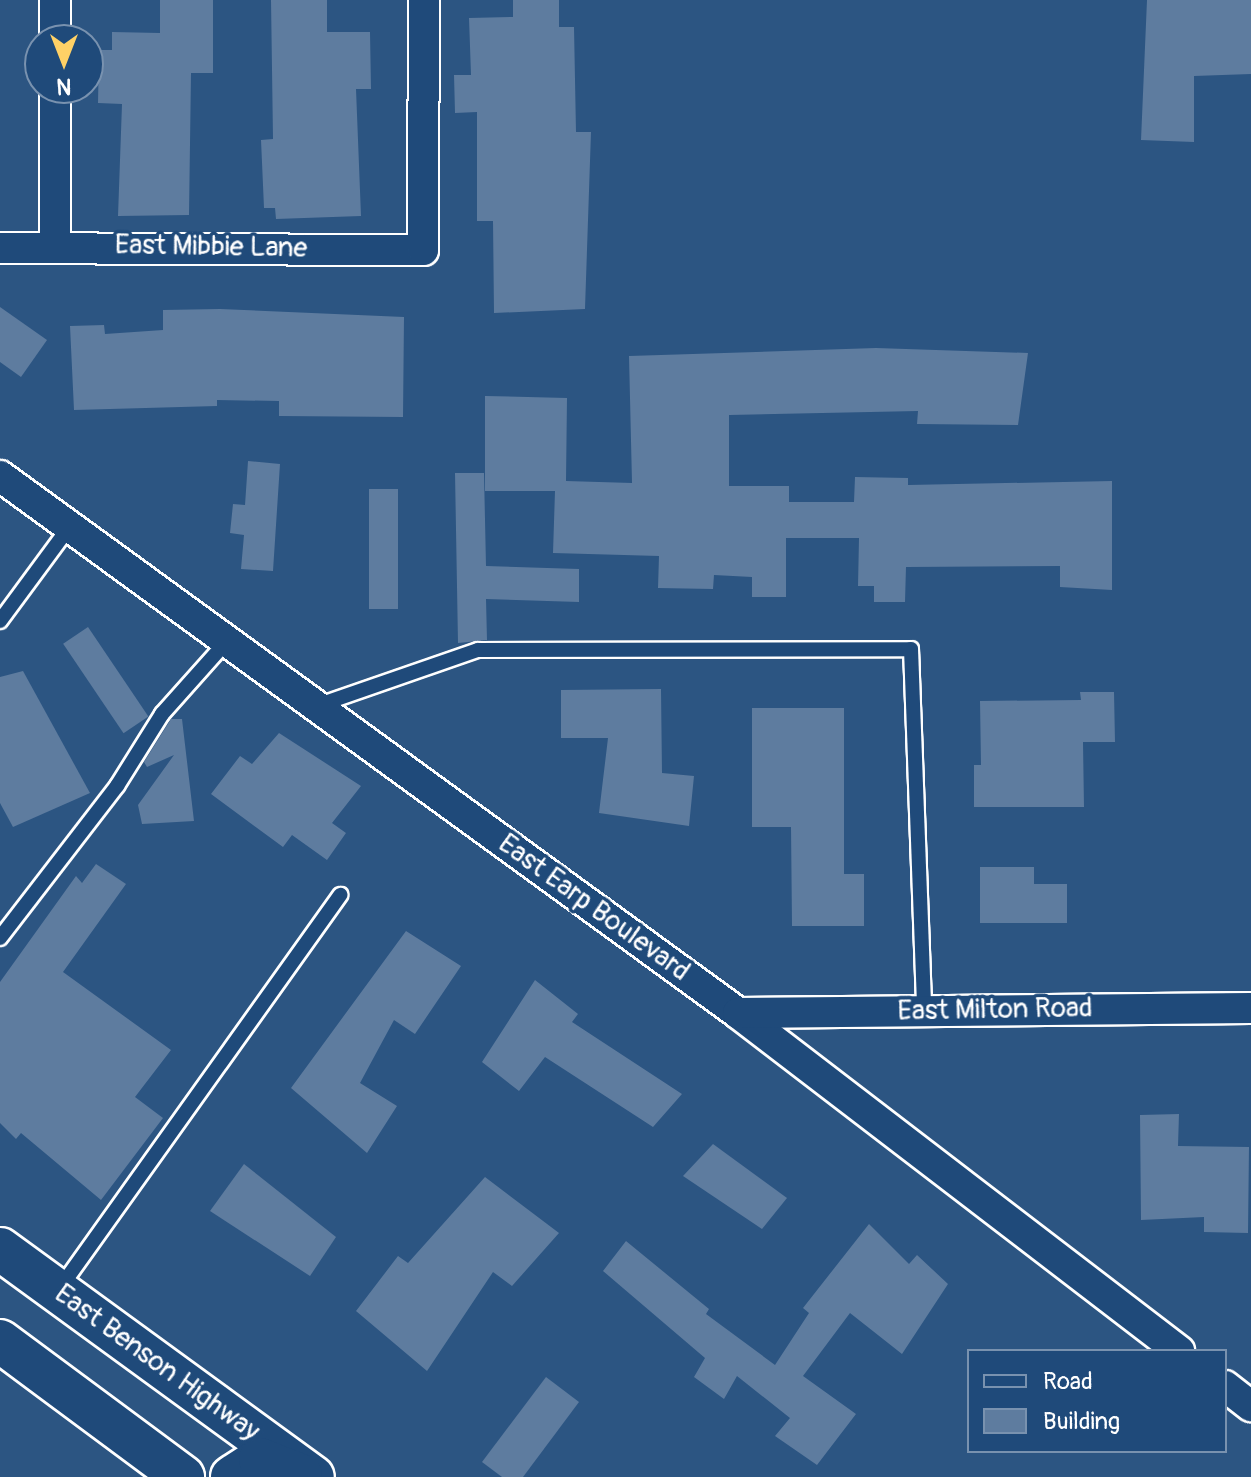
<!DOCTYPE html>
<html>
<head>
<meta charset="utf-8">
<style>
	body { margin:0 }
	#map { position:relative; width:1251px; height:1477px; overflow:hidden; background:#2c5582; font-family:Pangolin,sans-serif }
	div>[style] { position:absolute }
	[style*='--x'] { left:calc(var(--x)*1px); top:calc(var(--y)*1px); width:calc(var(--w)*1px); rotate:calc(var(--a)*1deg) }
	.building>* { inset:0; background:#5e7c9f; transform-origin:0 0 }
	.roads { filter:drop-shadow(2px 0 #fff) drop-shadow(-2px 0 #fff) drop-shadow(0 2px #fff) drop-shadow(0 -2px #fff) }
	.service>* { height:14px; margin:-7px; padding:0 7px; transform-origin:7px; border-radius:7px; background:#1f4a7a }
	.minor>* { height:30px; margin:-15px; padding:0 15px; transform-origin:15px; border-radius:15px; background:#1f4a7a }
	.secondary>* { height:42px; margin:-21px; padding:0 21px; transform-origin:21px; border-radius:21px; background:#1f4a7a }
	span { translate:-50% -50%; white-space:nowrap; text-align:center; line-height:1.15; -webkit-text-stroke:7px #1f4a7a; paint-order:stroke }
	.street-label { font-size:28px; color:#fff }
	.legend { position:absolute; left:967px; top:1349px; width:260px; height:104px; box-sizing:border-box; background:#1f4a7a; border:2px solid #7992af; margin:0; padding:10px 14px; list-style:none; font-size:24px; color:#fff }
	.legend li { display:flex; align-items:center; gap:16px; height:40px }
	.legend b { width:40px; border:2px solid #7992af }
	.north { position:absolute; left:24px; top:24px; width:80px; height:80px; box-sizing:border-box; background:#1f4a7a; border:2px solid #7992af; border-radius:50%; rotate:180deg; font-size:22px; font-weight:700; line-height:32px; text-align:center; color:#fff }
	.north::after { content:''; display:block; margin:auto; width:28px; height:36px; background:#ffd166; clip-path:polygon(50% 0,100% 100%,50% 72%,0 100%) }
</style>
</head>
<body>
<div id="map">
	<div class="building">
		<i style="clip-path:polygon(160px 0,213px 0,213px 73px,191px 73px,189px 215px,118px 216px,122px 104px,98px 103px,99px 50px,112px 50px,112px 32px,160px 33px)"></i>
		<i style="clip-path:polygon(271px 0,327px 0,327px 32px,370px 32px,371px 89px,356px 89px,361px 216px,276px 219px,275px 208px,264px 208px,261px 140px,273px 139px)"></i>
		<i style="clip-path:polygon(513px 0,559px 0,559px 27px,574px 27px,576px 132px,591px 132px,585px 309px,494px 313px,493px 221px,477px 221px,477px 112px,455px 113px,454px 75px,471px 75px,469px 18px,513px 17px)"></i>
		<i style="clip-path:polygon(1147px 0,1251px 0,1251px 74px,1194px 76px,1194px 142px,1141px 140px)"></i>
		<i style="clip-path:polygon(0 307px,47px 340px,21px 377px,0 362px)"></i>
		<i style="clip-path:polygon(220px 309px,404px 317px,403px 417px,279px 416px,279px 401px,217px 400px,217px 406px,74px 410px,70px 326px,104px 325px,105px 334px,163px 330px,163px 310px)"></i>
		<i style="clip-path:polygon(876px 348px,1028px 353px,1018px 425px,917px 424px,918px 411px,729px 415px,729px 486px,789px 486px,789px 502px,854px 502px,855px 477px,908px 478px,908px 485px,1112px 481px,1112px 590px,1060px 587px,1060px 566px,906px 567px,905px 602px,874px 602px,874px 586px,858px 586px,859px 538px,786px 538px,786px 597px,752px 597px,752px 577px,714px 575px,713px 589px,658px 588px,659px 556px,553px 553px,555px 491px,485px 491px,485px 396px,567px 398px,566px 481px,632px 483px,629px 356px)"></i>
		<i style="clip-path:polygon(248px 461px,280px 464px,273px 571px,241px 569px,244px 535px,230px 533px,233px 504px,245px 505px)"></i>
		<i style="clip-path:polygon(455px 473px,484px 473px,486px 566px,579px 569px,579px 602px,486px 599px,487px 640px,458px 643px)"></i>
		<i style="left:369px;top:489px;width:29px;height:120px"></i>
		<i style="left:88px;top:627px;width:108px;height:30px;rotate:56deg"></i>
		<i style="clip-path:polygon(23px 671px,90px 793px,13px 827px,0 803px,0 677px)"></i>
		<i style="clip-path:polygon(661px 689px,662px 773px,694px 776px,689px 826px,599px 813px,608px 738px,561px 738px,561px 690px)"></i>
		<i style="clip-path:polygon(1080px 692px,1114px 692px,1115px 742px,1083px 742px,1084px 807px,974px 807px,974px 765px,981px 765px,980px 701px,1081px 700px)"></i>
		<i style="clip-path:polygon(752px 708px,844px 708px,844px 874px,864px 874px,864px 926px,792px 926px,791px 827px,752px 827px)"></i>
		<i style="clip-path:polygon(171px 719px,182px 719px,194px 821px,142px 824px,138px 805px,174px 755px,147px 767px,144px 762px)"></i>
		<i style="clip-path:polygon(279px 733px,361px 786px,332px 823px,346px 833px,327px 860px,292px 835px,283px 847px,211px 794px,240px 756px,252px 764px)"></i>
		<i style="clip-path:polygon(96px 864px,126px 884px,63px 972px,171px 1050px,135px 1097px,163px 1118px,101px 1200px,21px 1133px,16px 1139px,0 1123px,0 982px,76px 876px,82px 883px)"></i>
		<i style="clip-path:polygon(980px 867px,1034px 867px,1034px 884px,1067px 884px,1067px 923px,980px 923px)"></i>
		<i style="clip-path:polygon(406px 931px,461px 966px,415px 1034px,394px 1020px,360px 1083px,397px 1106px,367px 1153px,291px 1088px)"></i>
		<i style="clip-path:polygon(535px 980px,578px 1014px,572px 1022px,682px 1094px,653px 1127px,545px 1057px,519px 1091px,482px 1062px)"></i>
		<i style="clip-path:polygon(1179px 1114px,1178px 1146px,1249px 1147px,1248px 1233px,1204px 1232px,1204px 1217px,1141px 1220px,1140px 1115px)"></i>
		<i style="clip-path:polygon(713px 1144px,787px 1198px,762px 1229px,683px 1176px)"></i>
		<i style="clip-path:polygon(244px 1164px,336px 1237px,310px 1276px,210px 1211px)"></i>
		<i style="clip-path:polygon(485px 1177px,559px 1233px,512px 1286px,493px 1272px,427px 1371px,356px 1311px,398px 1256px,408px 1263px)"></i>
		<i style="clip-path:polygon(869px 1224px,909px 1264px,917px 1255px,948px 1284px,902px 1354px,850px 1313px,803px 1376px,856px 1414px,817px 1465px,775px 1436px,790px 1418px,737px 1376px,724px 1399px,694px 1377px,705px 1358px,603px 1271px,626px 1241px,709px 1309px,706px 1314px,775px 1365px,809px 1313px,803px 1308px)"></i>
		<i style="clip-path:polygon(546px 1377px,579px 1402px,523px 1477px,502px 1477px,482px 1462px)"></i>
	</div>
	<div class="roads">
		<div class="service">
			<i style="--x:0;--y:621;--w:118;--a:-53.6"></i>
			<i style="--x:316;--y:706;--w:171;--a:-19.1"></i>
			<i style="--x:478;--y:650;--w:433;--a:-0.1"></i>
			<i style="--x:911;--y:649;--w:362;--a:87.9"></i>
			<i style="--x:0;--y:938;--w:192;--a:-52.4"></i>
			<i style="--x:117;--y:786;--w:85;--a:-58"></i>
			<i style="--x:162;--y:714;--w:98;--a:-48.3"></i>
			<i style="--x:60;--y:1288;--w:483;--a:-54.5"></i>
		</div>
		<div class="minor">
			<i style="--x:55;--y:40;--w:40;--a:-90"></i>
			<i style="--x:55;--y:246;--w:158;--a:-90"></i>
			<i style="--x:0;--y:248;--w:423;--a:0.3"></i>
			<i style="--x:423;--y:250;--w:250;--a:-89.8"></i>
			<i style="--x:0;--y:476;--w:913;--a:36.04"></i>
			<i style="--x:738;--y:1013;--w:556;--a:37.47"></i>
			<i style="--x:738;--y:1013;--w:513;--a:-0.56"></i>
			<i style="--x:1225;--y:1386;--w:33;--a:38"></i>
		</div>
		<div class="secondary">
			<i style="--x:0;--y:1249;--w:387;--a:36.1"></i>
			<i style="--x:0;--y:1341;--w:228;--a:36.6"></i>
			<i style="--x:232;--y:1477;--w:33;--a:-33"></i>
			<i style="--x:260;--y:1459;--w:44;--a:21.3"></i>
		</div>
	</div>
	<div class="street-label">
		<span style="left:211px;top:247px;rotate:1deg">East Mibbie Lane</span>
		<span style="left:594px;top:908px;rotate:36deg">East Earp Boulevard</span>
		<span style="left:995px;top:1010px;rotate:-1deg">East Milton Road</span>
		<span style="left:157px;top:1363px;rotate:36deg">East Benson Highway</span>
	</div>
	<ul class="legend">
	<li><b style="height:10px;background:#1f4a7a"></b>Road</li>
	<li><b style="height:22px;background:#5e7c9f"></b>Building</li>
	</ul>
	<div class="north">N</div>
</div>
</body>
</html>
